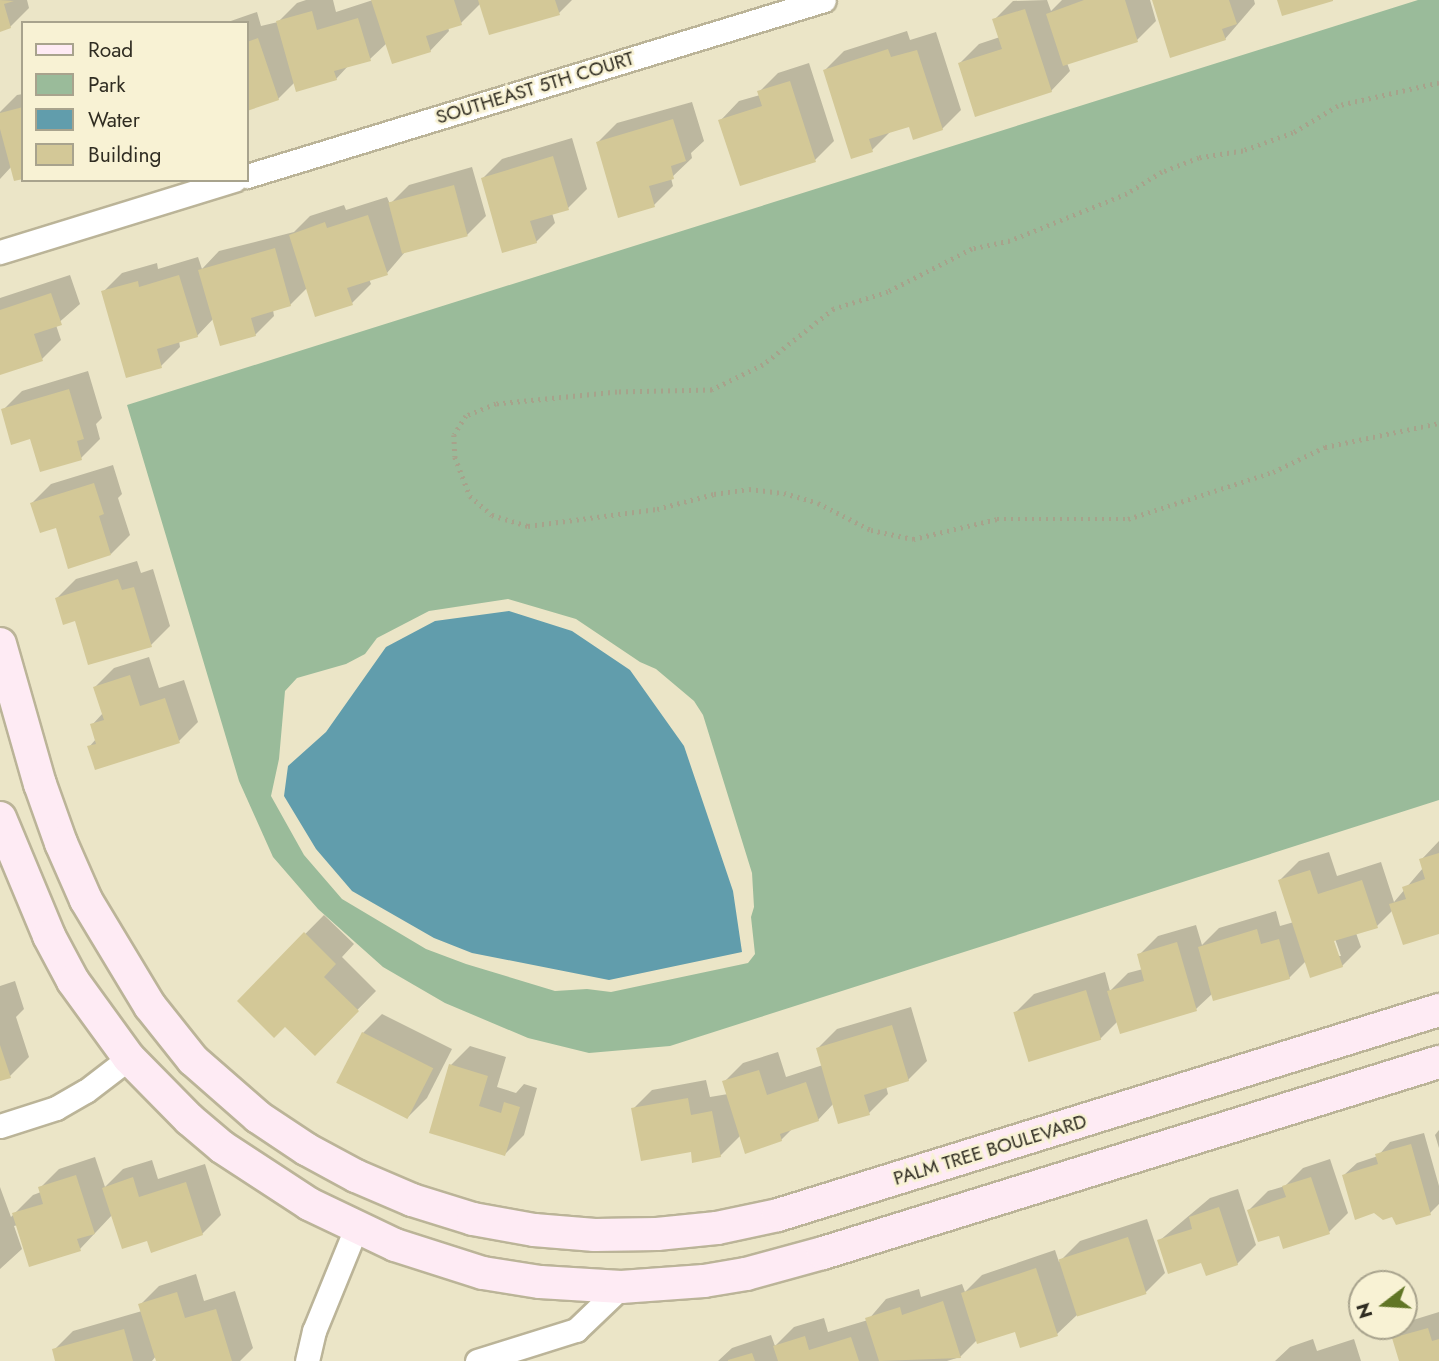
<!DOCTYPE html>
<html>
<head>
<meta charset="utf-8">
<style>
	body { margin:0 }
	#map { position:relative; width:1439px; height:1361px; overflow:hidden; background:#ebe5c7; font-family:Jost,sans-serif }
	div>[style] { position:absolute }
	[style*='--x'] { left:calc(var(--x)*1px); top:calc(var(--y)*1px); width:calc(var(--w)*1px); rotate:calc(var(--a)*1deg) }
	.green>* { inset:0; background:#9abb9a }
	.water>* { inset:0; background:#619dac }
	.shadow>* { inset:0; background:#0003 }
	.building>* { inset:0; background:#d3c897; transform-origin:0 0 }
	.path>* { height:4.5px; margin-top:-2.25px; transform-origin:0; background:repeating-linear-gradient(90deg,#a7a28b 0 2px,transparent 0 7px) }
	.roads { filter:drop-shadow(2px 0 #bbb498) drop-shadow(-2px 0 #bbb498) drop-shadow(0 2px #bbb498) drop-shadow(0 -2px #bbb498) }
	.street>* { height:23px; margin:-11.5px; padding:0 11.5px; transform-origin:11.5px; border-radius:11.5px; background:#fff }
	.secondary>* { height:32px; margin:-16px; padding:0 16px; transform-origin:16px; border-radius:16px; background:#feebf4 }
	span { translate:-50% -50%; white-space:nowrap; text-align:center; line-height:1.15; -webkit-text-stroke:5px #f8f2d4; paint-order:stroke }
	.street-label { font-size:19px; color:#302d22 }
	.legend { position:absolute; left:21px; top:21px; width:228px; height:161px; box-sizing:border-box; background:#f8f2d4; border:2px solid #a8a38d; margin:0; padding:9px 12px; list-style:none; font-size:21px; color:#302d22 }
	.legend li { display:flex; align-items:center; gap:14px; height:35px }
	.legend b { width:35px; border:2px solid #a8a38d }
	.north { position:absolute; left:1348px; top:1270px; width:70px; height:70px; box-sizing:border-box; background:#f8f2d4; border:2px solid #a8a38d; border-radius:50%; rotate:253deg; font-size:19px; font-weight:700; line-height:28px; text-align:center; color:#302d22 }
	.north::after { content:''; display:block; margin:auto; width:24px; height:32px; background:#607525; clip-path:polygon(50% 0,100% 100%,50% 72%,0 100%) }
</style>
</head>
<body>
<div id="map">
	<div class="green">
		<i style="clip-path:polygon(evenodd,1418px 0,1439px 0,1439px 800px,670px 1046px,589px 1053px,528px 1038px,445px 1003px,383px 967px,318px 909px,273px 857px,239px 781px,127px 405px,1418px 0,508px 599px,576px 619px,640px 662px,656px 669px,694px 701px,703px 715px,752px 873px,754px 907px,751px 917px,755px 954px,748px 963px,611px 992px,587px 989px,555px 991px,466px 964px,426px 949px,342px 899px,304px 855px,271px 796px,279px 759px,285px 691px,297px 678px,346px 664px,365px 654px,377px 638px,429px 611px,508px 599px)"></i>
	</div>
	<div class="water">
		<i style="clip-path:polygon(509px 611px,572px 631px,630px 670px,684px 746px,733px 891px,742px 952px,609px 980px,472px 953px,434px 938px,352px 891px,316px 849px,284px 796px,288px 766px,326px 732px,386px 647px,435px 621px)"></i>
	</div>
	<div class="shadow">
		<i style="clip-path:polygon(0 0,27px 0,29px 8px,10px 27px,0 30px)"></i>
		<i style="clip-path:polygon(306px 0,333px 0,336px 12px,373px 0,572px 0,559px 13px,481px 3px,461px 23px,448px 27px,449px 31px,430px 51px,387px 43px,370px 59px,349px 65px,336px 79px,295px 82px,278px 99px,247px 109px,247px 23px,225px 23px,257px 12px,261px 26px,278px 22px,297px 3px)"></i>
		<i style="clip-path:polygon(1047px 0,1051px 11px,1062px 0,1150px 0,1156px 21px,1137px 40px,1067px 63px,1070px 71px,1051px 91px,960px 63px,979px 44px,1000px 37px,994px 20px,1013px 1px)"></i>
		<i style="clip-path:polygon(1154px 0,1254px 0,1255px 4px,1225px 39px)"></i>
		<i style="clip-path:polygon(907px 31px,910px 40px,936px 32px,961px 110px,942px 129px,910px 124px,892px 130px,872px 150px,825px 70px,844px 51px)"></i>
		<i style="clip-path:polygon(809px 63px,834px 141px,815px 160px,720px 121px,739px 101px,760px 95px,759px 92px,778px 73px)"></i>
		<i style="clip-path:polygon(23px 94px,23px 177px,12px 166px,0 179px,0 112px,17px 95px)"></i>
		<i style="clip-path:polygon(692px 102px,704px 141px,691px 153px,692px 158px,671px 178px,673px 186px,654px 205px,598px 142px,617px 123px)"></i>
		<i style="clip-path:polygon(572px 138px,587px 189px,568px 208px,552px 213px,555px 223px,536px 242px,483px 178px,502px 159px)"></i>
		<i style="clip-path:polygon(472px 167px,486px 216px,467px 235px,405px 252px,387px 273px,369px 279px,371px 284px,352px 303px,308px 287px,290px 305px,273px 310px,274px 316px,255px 335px,214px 318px,197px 336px,179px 341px,180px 347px,161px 366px,103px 292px,122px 273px,157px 263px,158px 269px,198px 257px,202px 269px,219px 251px,294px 232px,310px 216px,344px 205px,346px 210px,387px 197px,390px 204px,409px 185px)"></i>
		<i style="clip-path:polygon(70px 275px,80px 304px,56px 325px,61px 340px,42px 359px,0 373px,0 298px)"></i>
		<i style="clip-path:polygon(88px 371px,102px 418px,96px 424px,100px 439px,81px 458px,32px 437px,3px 410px,22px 391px)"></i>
		<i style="clip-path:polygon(113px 465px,122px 494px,118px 498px,130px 535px,111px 554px,57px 526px,32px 503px,51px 484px)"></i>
		<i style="clip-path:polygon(137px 561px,141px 573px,153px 569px,170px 626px,151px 645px,57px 598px,76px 579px)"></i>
		<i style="clip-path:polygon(149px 657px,159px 688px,184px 680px,198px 722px,179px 741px,89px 747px,96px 739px,92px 725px,103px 713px,95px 687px,114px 668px)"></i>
		<i style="clip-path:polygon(evenodd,1439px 841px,1439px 932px,1393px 910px,1377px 926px,1356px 933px,1361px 947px,1342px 966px,1306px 961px,1289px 978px,1213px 993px,1196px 1009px,1118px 1021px,1100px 1039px,1015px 1013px,1034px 994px,1105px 972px,1110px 991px,1128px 973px,1143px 969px,1139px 955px,1158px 936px,1196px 925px,1202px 945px,1219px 928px,1276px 911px,1280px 926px,1294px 922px,1280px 880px,1299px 861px,1329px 852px,1337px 876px,1381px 862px,1394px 902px,1423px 868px,1421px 860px,1439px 841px,1333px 933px,1341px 956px,1337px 956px,1330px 934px,1333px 933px)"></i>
		<i style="clip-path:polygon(324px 915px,354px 944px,342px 957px,376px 991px,315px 1053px,285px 1024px,239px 1001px)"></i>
		<i style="clip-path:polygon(15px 981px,24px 1009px,16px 1017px,29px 1057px,10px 1076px,0 1079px,0 986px)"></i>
		<i style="clip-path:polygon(911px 1007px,927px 1061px,908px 1080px,886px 1086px,888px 1094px,869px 1113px,834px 1103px,818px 1120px,793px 1128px,781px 1140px,741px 1135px,720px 1156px,692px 1150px,633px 1109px,652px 1090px,706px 1080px,710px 1097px,728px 1094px,724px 1082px,743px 1063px,778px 1052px,786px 1077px,823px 1065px,818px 1048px,837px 1029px)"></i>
		<i style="clip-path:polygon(382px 1014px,452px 1049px,427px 1098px,408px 1117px,338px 1082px,363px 1033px)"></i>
		<i style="clip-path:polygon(470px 1046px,506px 1057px,497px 1087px,516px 1093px,524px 1084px,537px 1088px,524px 1135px,505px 1154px,451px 1065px)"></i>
		<i style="clip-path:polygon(1439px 1130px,1439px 1148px,1435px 1135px)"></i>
		<i style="clip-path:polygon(1424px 1133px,1439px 1186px,1439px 1204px,1430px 1213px,1397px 1223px,1393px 1215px,1344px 1175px,1357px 1163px,1378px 1156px,1390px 1142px)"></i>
		<i style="clip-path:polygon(95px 1157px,105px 1187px,123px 1169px,152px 1160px,158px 1179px,205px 1164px,221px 1215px,202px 1234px,148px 1239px,113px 1214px,80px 1249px,18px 1225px,14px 1226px,22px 1249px,0 1269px,0 1187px,11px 1217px,33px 1195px,41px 1192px,40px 1188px,59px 1169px)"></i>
		<i style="clip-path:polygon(1330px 1159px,1348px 1213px,1329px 1232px,1280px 1234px,1249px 1210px,1268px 1191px,1285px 1186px,1303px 1168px)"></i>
		<i style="clip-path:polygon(1238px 1189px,1256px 1245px,1237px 1264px,1202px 1261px,1159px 1241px,1210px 1198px)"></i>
		<i style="clip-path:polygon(1147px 1219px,1165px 1273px,1146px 1292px,1077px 1315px,1057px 1334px,1016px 1329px,978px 1339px,960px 1357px,947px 1361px,718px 1361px,732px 1348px,771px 1335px,775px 1346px,794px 1327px,824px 1318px,828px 1332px,868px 1320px,886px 1299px,919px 1289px,921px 1297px,962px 1284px,965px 1292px,982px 1275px,1055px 1250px,1059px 1262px,1080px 1241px)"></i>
		<i style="clip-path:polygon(196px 1274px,204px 1301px,235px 1291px,253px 1348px,240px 1361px,158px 1361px,156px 1356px,152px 1361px,57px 1361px,54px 1350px,73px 1331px,142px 1311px,140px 1305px,159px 1286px)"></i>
		<i style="clip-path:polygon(1439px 1312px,1439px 1361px,1400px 1361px,1394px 1339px,1413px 1320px)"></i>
		<i style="clip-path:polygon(1313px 1339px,1317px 1351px,1354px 1339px,1361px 1361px,1275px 1361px,1290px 1347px)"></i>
	</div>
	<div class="building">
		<i style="clip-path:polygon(0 0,14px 1px,4px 4px,11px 28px,0 32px)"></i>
		<i style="clip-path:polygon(371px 0,454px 0,462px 25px,426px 36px,431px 52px,392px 64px)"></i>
		<i style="clip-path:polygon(478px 0,555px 0,560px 15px,489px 35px)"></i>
		<i style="clip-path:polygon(1084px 0,1125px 0,1138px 42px,1063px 66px,1046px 14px)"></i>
		<i style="clip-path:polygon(1152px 0,1229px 0,1237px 24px,1222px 29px,1226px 40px,1170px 58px)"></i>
		<i style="clip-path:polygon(1277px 0,1333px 0,1333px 1px,1282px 16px)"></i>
		<i style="clip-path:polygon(1025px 9px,1052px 92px,975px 117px,958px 63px,1002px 49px,992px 19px)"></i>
		<i style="clip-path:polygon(312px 11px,317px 30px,358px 18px,371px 61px,334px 71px,337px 80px,296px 92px,276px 21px)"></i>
		<i style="clip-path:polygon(258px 38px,279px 100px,247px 111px,247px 42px)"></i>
		<i style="clip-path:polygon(888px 49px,891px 57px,917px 50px,943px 130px,913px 140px,909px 127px,869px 139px,873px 152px,851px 159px,823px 70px)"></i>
		<i style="clip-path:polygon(790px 81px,816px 162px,740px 186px,718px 120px,762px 106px,757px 91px)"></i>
		<i style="clip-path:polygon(23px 107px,23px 179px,14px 181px,0 129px,0 113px)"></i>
		<i style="clip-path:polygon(673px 119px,686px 161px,671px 166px,674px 179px,649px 186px,655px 207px,618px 218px,596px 142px)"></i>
		<i style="clip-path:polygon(553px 156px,569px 210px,530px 221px,537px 243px,502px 253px,481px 178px)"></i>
		<i style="left:454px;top:185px;width:53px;height:68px;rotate:75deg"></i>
		<i style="clip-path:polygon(368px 215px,388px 275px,347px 288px,353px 305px,315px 317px,289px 235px,325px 222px,327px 228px)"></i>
		<i style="clip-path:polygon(275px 248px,291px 306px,251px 318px,256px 336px,220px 346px,198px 270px)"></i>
		<i style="clip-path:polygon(179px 275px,198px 337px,157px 349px,162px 368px,126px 378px,101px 291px,138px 281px,139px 287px)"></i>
		<i style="clip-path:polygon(51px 293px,62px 325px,34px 334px,43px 361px,0 375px,0 310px)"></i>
		<i style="clip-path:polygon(69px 389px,84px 439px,77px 441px,82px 460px,40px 472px,30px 439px,11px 445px,1px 409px)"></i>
		<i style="clip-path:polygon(94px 483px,104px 514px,99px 516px,111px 555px,68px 569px,56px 528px,40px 533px,30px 503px)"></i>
		<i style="clip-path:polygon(118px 579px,122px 590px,134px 587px,152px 647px,88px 665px,75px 621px,63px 625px,55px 598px)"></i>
		<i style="clip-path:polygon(130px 675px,140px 706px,165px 698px,180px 743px,95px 770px,87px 746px,96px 744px,90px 724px,104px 720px,93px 687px)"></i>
		<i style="clip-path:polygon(1439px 853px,1439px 934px,1403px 945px,1389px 904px,1406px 899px,1402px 887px,1425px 879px,1419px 859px)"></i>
		<i style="clip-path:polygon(1310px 870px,1318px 894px,1362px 880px,1378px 928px,1334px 941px,1343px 967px,1310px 978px,1278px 880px)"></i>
		<i style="clip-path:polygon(1257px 929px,1261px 944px,1279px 939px,1290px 979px,1213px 1001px,1198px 947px)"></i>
		<i style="clip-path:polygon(304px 932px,336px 964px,324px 977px,359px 1011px,315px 1056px,285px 1027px,274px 1038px,237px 1001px)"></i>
		<i style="clip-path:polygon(1177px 942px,1197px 1011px,1120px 1034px,1107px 991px,1144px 981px,1137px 954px)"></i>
		<i style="left:1086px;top:990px;width:52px;height:76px;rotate:73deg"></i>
		<i style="clip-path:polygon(892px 1025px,909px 1081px,864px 1095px,870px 1115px,838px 1124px,816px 1048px)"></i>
		<i style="left:362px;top:1032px;width:80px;height:57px;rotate:27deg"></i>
		<i style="clip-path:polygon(0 1045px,11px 1078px,0 1081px)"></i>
		<i style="clip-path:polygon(449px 1064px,488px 1076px,479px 1106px,501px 1113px,504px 1102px,520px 1107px,505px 1156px,429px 1133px)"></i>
		<i style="clip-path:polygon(759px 1070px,767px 1095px,806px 1082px,819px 1121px,780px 1134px,782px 1141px,745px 1154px,722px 1081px)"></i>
		<i style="clip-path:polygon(688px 1098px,691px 1115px,712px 1111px,721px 1157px,692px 1163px,691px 1152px,641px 1161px,631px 1108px)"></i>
		<i style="clip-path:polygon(1411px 1144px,1431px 1215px,1396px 1225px,1392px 1217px,1383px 1220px,1374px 1213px,1355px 1220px,1342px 1175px,1378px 1164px,1375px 1154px)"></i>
		<i style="clip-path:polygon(76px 1175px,95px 1234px,77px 1239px,81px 1251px,29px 1267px,12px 1213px,43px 1204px,38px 1187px)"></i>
		<i style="clip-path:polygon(133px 1177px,139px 1197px,186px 1182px,203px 1235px,151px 1253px,147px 1241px,122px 1249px,102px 1188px)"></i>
		<i style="clip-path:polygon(1311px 1177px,1330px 1234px,1283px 1249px,1279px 1236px,1258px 1242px,1247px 1210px,1286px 1197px,1282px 1186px)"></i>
		<i style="clip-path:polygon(1219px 1207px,1238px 1265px,1206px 1276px,1201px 1263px,1168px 1274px,1157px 1240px,1192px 1229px,1189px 1217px)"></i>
		<i style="left:1128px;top:1237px;width:60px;height:73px;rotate:72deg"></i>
		<i style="clip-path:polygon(1036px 1268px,1058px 1336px,1020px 1348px,1015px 1332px,977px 1344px,961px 1293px)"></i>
		<i style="clip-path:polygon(177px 1292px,185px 1318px,216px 1309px,232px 1361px,156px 1361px,138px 1304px)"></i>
		<i style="clip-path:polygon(943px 1301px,961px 1358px,879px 1361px,865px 1318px,900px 1307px,902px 1315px)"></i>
		<i style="clip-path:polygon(1428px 1328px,1432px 1341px,1439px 1339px,1439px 1361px,1399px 1361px,1392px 1338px)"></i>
		<i style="clip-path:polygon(124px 1329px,133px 1361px,55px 1361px,52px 1349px)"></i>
		<i style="clip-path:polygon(805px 1336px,809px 1350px,851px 1337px,859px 1361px,778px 1361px,773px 1346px)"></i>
		<i style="clip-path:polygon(752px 1353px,755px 1361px,728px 1361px,728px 1360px)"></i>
	</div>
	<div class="path">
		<i style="--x:1439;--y:83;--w:104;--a:167.2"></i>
		<i style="--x:1338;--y:106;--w:52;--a:149"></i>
		<i style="--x:1293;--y:133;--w:53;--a:160.2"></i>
		<i style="--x:1243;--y:151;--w:45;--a:171"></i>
		<i style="--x:1199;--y:158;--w:40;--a:159"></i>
		<i style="--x:1162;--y:172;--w:41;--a:147.8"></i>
		<i style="--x:1127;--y:194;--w:126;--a:158.1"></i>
		<i style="--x:1010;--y:241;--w:39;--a:168"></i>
		<i style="--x:972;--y:249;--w:94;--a:152.9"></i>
		<i style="--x:888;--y:292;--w:57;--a:162.5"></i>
		<i style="--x:834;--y:309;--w:90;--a:141.7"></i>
		<i style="--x:763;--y:365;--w:57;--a:153.9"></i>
		<i style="--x:712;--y:390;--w:95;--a:178.8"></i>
		<i style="--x:617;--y:392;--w:122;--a:174.3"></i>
		<i style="--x:496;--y:404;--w:32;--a:158"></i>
		<i style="--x:466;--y:416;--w:22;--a:122"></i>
		<i style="--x:454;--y:435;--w:22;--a:87"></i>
		<i style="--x:455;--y:457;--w:42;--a:69"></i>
		<i style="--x:470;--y:496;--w:29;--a:41"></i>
		<i style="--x:492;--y:515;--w:38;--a:17"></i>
		<i style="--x:528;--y:526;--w:130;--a:-7.5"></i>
		<i style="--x:657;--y:509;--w:59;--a:-14.7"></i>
		<i style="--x:714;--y:494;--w:35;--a:-8"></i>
		<i style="--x:749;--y:489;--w:35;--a:7"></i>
		<i style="--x:784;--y:493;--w:35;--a:16"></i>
		<i style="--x:818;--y:503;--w:59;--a:27"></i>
		<i style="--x:871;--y:530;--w:43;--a:12.1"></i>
		<i style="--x:913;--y:539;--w:86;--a:-13.4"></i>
		<i style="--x:997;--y:519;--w:131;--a:0"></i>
		<i style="--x:1128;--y:519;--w:152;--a:-18"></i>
		<i style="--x:1273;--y:472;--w:58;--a:-25.7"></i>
		<i style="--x:1325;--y:447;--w:116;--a:-11.9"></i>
	</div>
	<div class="roads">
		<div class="street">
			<i style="--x:247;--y:176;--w:603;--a:-16.96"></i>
			<i style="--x:0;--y:252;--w:245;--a:-17.1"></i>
			<i style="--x:0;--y:1126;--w:59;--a:-17.8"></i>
			<i style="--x:56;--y:1108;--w:34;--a:-30"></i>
			<i style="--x:86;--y:1091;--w:54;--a:-37.5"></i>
			<i style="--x:307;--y:1361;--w:31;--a:-77"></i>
			<i style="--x:314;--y:1331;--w:111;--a:-67.8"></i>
			<i style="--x:477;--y:1361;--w:104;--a:-17.4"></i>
			<i style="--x:576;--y:1330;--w:62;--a:-43.7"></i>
		</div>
		<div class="secondary">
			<i style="--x:0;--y:644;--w:146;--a:74.1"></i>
			<i style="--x:40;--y:784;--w:63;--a:70.4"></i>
			<i style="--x:61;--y:843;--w:62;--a:66.3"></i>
			<i style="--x:86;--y:900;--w:124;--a:58.9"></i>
			<i style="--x:150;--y:1006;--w:69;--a:51.5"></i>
			<i style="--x:193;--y:1060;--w:86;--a:41.2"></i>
			<i style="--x:258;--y:1117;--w:58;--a:33.7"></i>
			<i style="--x:306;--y:1149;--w:57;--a:28.4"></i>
			<i style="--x:356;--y:1176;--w:61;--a:23.2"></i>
			<i style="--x:412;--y:1200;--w:64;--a:17.3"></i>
			<i style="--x:473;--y:1219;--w:62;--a:10.2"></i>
			<i style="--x:534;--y:1230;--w:61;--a:4.7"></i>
			<i style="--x:595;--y:1235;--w:62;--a:-0.9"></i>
			<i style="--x:657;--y:1234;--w:60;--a:-5.7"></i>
			<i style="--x:717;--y:1228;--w:62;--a:-12"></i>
			<i style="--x:778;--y:1215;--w:692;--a:-17.23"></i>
			<i style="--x:0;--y:818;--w:128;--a:67.4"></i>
			<i style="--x:49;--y:936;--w:51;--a:61.9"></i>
			<i style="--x:73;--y:981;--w:95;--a:54"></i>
			<i style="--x:129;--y:1058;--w:86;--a:45.5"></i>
			<i style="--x:189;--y:1119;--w:43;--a:40.3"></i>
			<i style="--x:222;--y:1147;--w:104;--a:33.2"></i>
			<i style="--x:309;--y:1204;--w:95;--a:25.5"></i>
			<i style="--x:395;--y:1245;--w:92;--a:17.7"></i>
			<i style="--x:483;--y:1273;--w:58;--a:9"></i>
			<i style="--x:540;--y:1282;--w:81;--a:3.5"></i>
			<i style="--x:621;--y:1287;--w:83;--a:-4.1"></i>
			<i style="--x:704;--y:1281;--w:43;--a:-9.5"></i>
			<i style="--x:746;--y:1274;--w:80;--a:-15.3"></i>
			<i style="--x:823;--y:1253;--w:645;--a:-17.23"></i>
		</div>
	</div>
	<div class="street-label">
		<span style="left:535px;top:88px;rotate:-17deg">SOUTHEAST 5TH COURT</span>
		<span style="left:990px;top:1150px;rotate:-17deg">PALM TREE BOULEVARD</span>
	</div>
	<ul class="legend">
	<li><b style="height:9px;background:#feebf4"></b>Road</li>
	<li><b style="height:19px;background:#9abb9a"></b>Park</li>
	<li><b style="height:19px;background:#619dac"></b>Water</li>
	<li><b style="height:19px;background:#d3c897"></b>Building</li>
	</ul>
	<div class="north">N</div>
</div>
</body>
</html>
